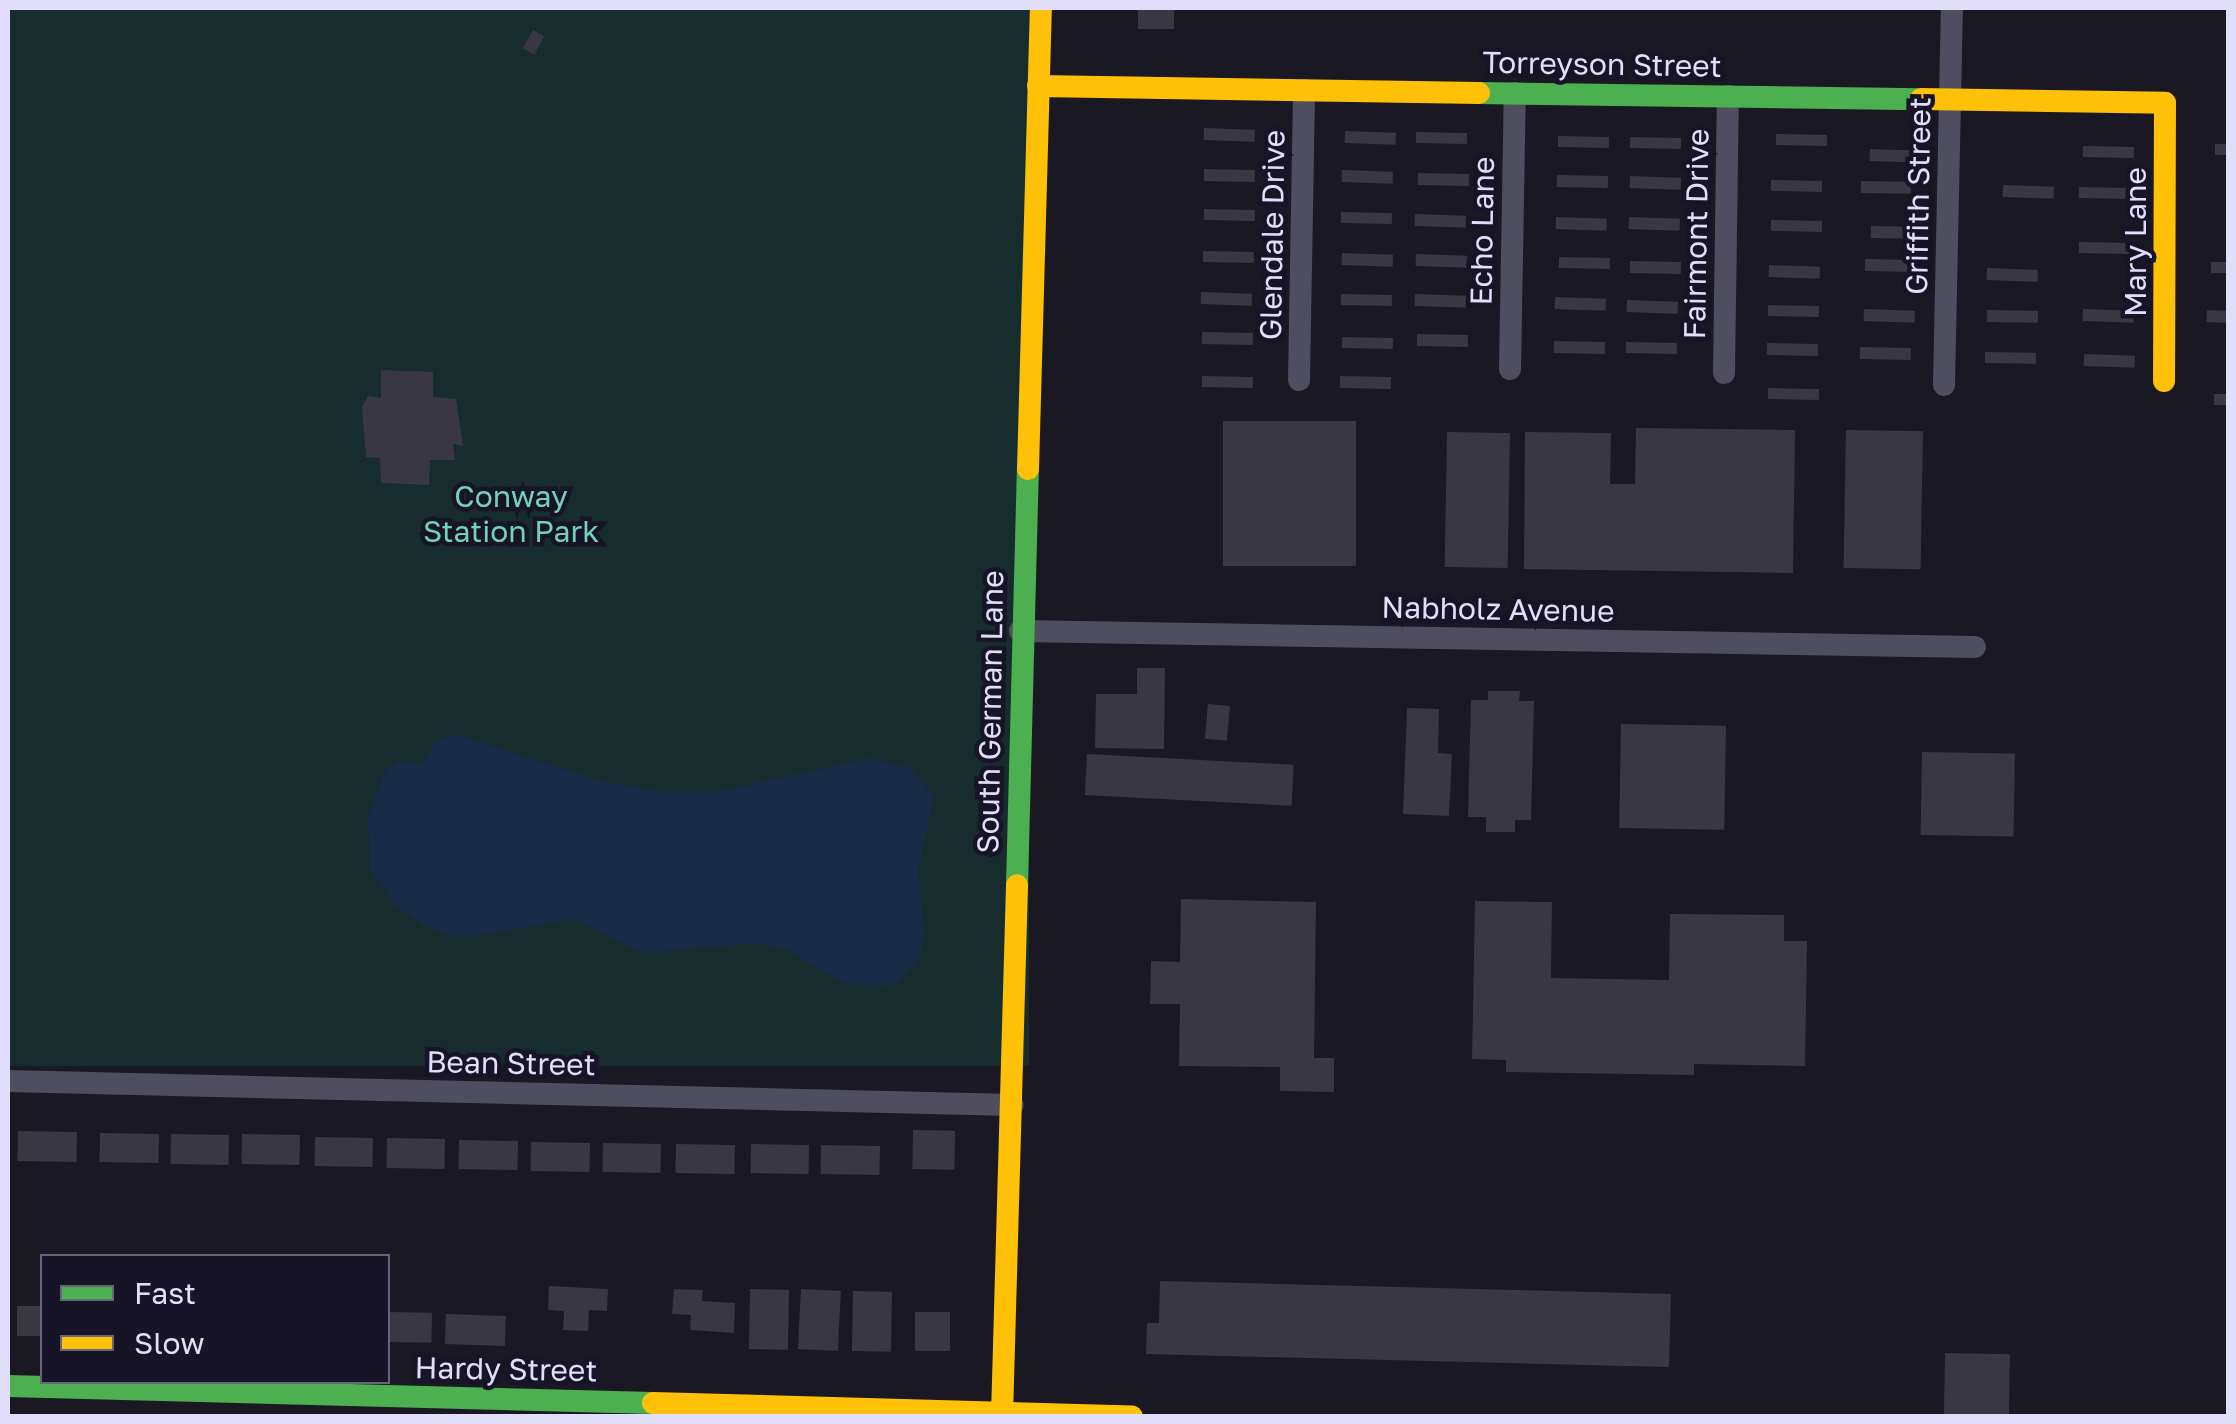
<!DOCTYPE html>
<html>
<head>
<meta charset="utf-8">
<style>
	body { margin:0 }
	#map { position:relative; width:2236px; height:1424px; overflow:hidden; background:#1a1823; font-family:"Golos Text",sans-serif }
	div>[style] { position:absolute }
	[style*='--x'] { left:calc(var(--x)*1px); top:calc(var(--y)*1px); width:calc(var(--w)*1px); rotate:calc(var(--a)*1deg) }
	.green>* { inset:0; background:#172d2d; transform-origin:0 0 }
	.water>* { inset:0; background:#182b47 }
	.building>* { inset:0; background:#393744; transform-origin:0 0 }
	.street>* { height:22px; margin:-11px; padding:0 11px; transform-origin:11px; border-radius:11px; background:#4f4e61 }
	.fast>* { height:22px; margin:-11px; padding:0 11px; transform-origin:11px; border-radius:11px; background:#4caf50 }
	.slow>* { height:22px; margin:-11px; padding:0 11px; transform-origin:11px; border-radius:11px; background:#ffc107 }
	span { translate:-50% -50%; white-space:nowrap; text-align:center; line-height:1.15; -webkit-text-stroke:9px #171427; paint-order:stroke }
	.street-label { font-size:30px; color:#e1defa }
	.park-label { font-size:30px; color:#73d1b8 }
	.frame { position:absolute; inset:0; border:10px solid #e1defa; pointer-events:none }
	.legend { position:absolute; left:40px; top:1254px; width:350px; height:130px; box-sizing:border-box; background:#171427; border:2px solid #68657b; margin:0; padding:12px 18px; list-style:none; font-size:30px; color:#e1defa }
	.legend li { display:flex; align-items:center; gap:20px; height:50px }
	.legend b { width:50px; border:2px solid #68657b }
</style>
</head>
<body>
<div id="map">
	<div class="green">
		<i style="left:8px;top:8px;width:1021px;height:1058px"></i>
	</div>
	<div class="water">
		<i style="clip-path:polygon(454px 734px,598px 780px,666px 793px,717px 792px,870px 758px,911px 769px,934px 796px,918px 873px,925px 932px,920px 957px,897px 983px,884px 986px,843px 983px,787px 950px,756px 943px,640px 953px,577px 919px,460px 938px,430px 929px,396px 906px,370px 870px,368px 815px,385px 771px,400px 760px,421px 765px,436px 742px)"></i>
	</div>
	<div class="building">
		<i style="left:1138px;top:8px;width:36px;height:21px"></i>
		<i style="left:533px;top:30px;width:13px;height:21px;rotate:29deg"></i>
		<i style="left:1204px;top:128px;width:51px;height:12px;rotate:2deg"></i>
		<i style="left:1345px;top:131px;width:51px;height:12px;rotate:2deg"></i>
		<i style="left:1416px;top:132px;width:51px;height:11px;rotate:1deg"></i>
		<i style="left:1776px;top:134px;width:51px;height:11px;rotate:1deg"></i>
		<i style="left:1558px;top:136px;width:51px;height:11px;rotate:1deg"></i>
		<i style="left:1630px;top:137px;width:51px;height:11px;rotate:1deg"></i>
		<i style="left:2215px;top:144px;width:13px;height:11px"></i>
		<i style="left:2083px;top:146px;width:51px;height:11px;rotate:1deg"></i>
		<i style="left:1870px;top:149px;width:51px;height:12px;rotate:2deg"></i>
		<i style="left:1204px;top:169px;width:51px;height:12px;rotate:1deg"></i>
		<i style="left:1342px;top:170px;width:51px;height:12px;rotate:2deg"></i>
		<i style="left:1418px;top:173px;width:51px;height:12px;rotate:1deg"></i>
		<i style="left:1557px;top:175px;width:51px;height:12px;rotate:1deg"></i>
		<i style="left:1630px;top:176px;width:51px;height:12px;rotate:2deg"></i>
		<i style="left:1771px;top:180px;width:51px;height:11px;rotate:1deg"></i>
		<i style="left:1861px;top:181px;width:50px;height:12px;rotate:1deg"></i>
		<i style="left:2003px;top:185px;width:51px;height:12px;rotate:2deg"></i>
		<i style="left:2079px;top:187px;width:51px;height:11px;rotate:1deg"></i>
		<i style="left:1204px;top:209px;width:51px;height:11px;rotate:1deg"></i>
		<i style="left:1341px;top:212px;width:51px;height:11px;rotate:1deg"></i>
		<i style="left:1415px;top:214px;width:51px;height:12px;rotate:2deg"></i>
		<i style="left:1556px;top:217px;width:51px;height:12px;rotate:2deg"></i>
		<i style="left:1629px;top:217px;width:51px;height:12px;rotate:2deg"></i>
		<i style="left:1771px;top:220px;width:51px;height:11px;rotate:1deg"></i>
		<i style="left:1871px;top:226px;width:51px;height:12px;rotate:1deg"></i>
		<i style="left:2079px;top:242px;width:51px;height:11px;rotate:1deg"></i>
		<i style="left:1203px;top:251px;width:51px;height:11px;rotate:1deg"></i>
		<i style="left:1342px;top:253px;width:51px;height:12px;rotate:2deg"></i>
		<i style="left:1416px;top:254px;width:51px;height:12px;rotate:2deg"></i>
		<i style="left:1559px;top:257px;width:51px;height:11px;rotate:1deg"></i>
		<i style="left:1865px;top:259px;width:51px;height:12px;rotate:1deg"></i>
		<i style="left:1630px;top:261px;width:51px;height:12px;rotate:1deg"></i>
		<i style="left:2211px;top:262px;width:17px;height:11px"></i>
		<i style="left:1769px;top:265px;width:51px;height:12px;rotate:2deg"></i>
		<i style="left:1987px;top:268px;width:51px;height:12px;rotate:2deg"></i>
		<i style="left:1201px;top:292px;width:51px;height:12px;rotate:2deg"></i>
		<i style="left:1341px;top:294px;width:51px;height:11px;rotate:1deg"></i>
		<i style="left:1415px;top:294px;width:51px;height:12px;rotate:2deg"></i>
		<i style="left:1555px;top:297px;width:51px;height:12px;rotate:2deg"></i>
		<i style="left:1627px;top:300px;width:51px;height:12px;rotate:2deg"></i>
		<i style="left:1768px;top:305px;width:51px;height:11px;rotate:1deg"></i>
		<i style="left:1864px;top:309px;width:51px;height:12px;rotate:2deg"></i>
		<i style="left:2083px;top:309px;width:51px;height:12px;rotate:2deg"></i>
		<i style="left:1987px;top:310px;width:51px;height:12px;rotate:1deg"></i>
		<i style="left:2207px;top:310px;width:21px;height:12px;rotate:3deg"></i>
		<i style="left:1202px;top:332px;width:51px;height:12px;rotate:1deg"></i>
		<i style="left:1417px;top:334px;width:51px;height:12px;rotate:1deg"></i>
		<i style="left:1342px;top:337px;width:51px;height:11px;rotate:1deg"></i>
		<i style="left:1554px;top:341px;width:51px;height:12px;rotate:1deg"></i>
		<i style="left:1626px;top:342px;width:51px;height:11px;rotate:1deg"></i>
		<i style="left:1767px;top:343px;width:51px;height:12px;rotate:1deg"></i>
		<i style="left:1860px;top:347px;width:51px;height:12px;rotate:1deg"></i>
		<i style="left:1985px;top:352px;width:51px;height:11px;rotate:1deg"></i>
		<i style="left:2084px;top:354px;width:51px;height:12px;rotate:2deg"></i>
		<i style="clip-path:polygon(381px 370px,433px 372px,433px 397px,456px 399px,463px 446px,453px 444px,455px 460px,430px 460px,429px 485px,381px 483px,380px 458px,366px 457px,362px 407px,368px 396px,381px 398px)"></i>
		<i style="left:1202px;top:376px;width:51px;height:11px;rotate:1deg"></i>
		<i style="left:1340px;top:376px;width:51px;height:12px;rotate:1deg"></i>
		<i style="left:1768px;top:388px;width:51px;height:11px;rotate:1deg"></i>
		<i style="left:2214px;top:394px;width:14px;height:11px"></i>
		<i style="left:1223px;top:421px;width:133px;height:145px"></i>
		<i style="clip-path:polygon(1636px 428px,1795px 430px,1793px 573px,1524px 569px,1525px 432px,1611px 433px,1610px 484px,1635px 484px)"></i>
		<i style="left:1846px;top:430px;width:77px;height:138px;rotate:1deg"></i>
		<i style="left:1447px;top:432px;width:63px;height:135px;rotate:1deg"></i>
		<i style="clip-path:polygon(1137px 668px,1165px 668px,1164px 749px,1095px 748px,1096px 694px,1137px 694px)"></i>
		<i style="clip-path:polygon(1488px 691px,1520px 691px,1519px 701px,1534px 701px,1531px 820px,1515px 820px,1515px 832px,1486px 832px,1486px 817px,1468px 817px,1471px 700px,1488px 700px)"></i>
		<i style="left:1208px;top:704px;width:22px;height:35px;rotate:5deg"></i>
		<i style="clip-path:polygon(1407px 708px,1439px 709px,1438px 753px,1452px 754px,1449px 816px,1403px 814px)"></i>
		<i style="left:1621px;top:724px;width:105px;height:104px;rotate:1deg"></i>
		<i style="left:1922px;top:752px;width:93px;height:83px;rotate:1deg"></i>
		<i style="left:1087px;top:754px;width:207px;height:41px;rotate:3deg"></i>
		<i style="clip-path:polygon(1181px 899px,1316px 902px,1314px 1058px,1334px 1058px,1334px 1092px,1280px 1091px,1280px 1067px,1179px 1066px,1180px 1004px,1150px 1004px,1151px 961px,1180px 962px)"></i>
		<i style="clip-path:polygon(1475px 901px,1552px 902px,1551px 978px,1669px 980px,1670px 914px,1784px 915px,1784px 941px,1807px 941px,1805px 1066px,1694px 1064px,1694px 1075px,1506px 1072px,1506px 1060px,1472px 1059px)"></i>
		<i style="left:913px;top:1130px;width:42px;height:39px;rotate:1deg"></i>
		<i style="left:18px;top:1131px;width:59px;height:30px;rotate:1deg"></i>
		<i style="left:100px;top:1133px;width:59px;height:29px;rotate:1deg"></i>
		<i style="left:171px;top:1134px;width:58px;height:30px;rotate:1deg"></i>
		<i style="left:242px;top:1134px;width:58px;height:30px;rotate:1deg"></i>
		<i style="left:315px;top:1137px;width:58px;height:29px;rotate:1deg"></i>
		<i style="left:387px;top:1138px;width:58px;height:30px;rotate:1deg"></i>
		<i style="left:459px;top:1140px;width:59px;height:29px;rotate:1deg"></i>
		<i style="left:531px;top:1142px;width:59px;height:29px;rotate:1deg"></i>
		<i style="left:603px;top:1143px;width:58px;height:29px;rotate:1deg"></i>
		<i style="left:676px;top:1144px;width:59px;height:29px;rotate:1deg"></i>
		<i style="left:751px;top:1144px;width:58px;height:29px;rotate:1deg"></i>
		<i style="left:821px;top:1145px;width:59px;height:29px;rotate:1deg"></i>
		<i style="clip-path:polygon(1160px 1281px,1671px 1294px,1669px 1367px,1146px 1354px,1147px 1323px,1159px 1323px)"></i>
		<i style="clip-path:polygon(549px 1286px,608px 1289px,607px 1311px,589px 1310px,588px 1331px,563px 1330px,564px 1311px,548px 1310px)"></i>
		<i style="clip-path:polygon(674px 1289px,703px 1290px,702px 1301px,735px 1303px,734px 1333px,690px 1330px,691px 1315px,672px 1314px)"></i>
		<i style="left:750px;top:1289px;width:39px;height:60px;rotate:1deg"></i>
		<i style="left:801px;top:1289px;width:40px;height:60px;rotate:3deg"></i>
		<i style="left:853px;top:1291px;width:39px;height:60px;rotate:1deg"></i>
		<i style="left:17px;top:1306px;width:25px;height:30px"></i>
		<i style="left:388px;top:1312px;width:44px;height:30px;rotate:1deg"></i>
		<i style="left:915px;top:1312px;width:35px;height:39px"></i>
		<i style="left:446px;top:1314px;width:60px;height:30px;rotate:2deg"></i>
		<i style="left:1945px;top:1353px;width:65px;height:63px;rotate:1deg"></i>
	</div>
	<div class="street">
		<i style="--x:1510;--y:369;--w:276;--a:-89"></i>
		<i style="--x:1724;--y:373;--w:277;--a:-89.2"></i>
		<i style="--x:1299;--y:380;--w:290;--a:-89"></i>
		<i style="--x:1944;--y:385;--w:377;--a:-88.8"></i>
		<i style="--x:1020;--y:631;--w:955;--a:0.96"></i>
		<i style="--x:8;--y:1081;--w:1005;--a:1.37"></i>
	</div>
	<div class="fast">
		<i style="--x:1479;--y:93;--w:442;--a:0.8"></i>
		<i style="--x:1017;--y:885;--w:416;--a:-88.5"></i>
		<i style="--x:8;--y:1386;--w:645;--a:1.51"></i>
	</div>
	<div class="slow">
		<i style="--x:1038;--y:86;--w:441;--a:0.9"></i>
		<i style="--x:1921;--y:99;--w:244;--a:0.9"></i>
		<i style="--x:2165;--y:103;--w:278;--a:90.2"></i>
		<i style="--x:1028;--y:469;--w:461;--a:-88.4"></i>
		<i style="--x:653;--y:1403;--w:479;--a:1.6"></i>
		<i style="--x:1002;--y:1416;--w:531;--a:-88.38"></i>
	</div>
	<div class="street-label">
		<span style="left:1602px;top:64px;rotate:1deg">Torreyson Street</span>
		<span style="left:1918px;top:196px;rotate:-89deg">Griffith Street</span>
		<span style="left:1482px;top:231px;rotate:-89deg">Echo Lane</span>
		<span style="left:1696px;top:234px;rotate:-89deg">Fairmont Drive</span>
		<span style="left:1272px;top:235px;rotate:-89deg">Glendale Drive</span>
		<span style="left:2135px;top:242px;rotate:-90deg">Mary Lane</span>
		<span style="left:1498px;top:609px;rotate:1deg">Nabholz Avenue</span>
		<span style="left:990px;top:712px;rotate:-89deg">South German Lane</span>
		<span style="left:511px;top:1063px;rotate:1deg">Bean Street</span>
		<span style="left:506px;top:1369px;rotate:1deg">Hardy Street</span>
	</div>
	<div class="park-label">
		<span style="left:511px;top:513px">Conway<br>Station Park</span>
	</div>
	<div class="frame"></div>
	<ul class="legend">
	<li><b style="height:12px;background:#4caf50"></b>Fast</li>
	<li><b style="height:12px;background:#ffc107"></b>Slow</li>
	</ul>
</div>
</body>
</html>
